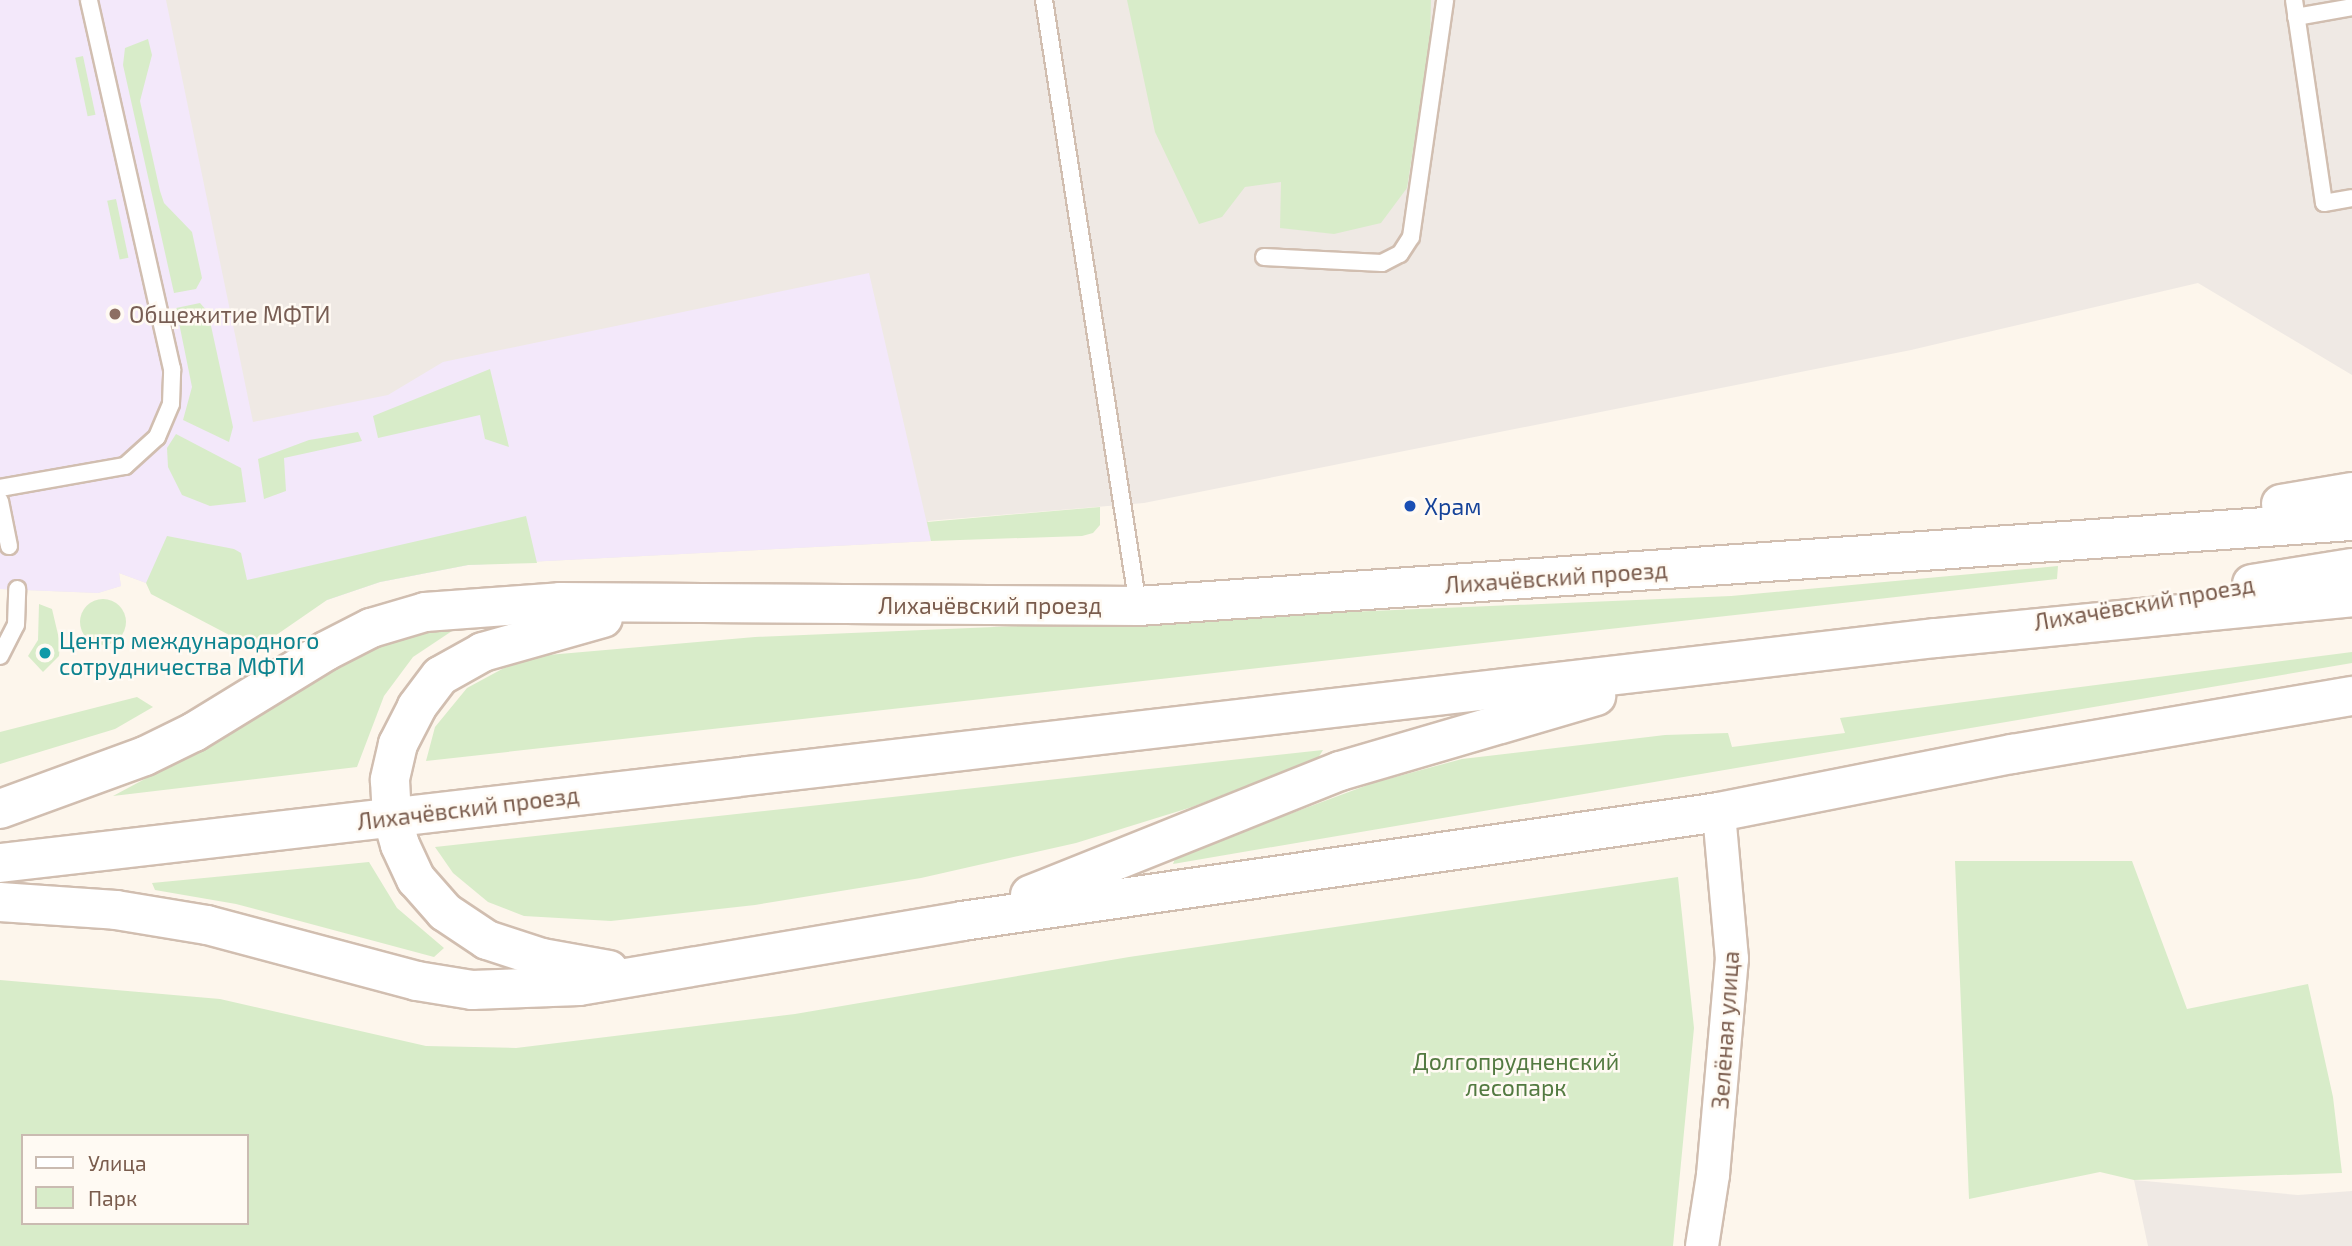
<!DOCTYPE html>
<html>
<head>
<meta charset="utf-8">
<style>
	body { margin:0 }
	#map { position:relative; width:2352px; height:1246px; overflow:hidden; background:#fdf6ec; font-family:"Exo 2",sans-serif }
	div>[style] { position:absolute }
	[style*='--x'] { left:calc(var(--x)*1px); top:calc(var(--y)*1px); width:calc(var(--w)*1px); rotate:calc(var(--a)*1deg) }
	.industrial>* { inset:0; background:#efe9e4 }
	.education>* { inset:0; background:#f3e8fa }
	.green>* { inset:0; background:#d8ecc9; transform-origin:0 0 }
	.round { border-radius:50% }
	.roads { filter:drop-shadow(2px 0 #d1beb0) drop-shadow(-2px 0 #d1beb0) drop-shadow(0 2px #d1beb0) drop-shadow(0 -2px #d1beb0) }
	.lane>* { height:16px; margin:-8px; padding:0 8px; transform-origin:8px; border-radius:8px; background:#fff }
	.street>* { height:32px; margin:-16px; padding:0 16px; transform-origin:16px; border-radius:16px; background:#fff }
	.secondary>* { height:38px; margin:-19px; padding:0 19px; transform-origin:19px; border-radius:19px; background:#fff }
	.dots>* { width:19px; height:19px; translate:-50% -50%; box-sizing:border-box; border:4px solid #fffaf3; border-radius:50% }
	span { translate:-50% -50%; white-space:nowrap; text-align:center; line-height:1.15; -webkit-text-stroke:5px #fffaf3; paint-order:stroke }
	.education-label { font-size:23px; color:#785e54 }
	.left { translate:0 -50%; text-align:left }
	.transit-label { font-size:23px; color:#164399 }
	.street-label { font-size:23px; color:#7a5c4d }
	.culture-label { font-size:23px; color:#0d838f }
	.park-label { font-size:23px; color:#537a41 }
	.legend { position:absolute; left:21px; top:1134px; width:228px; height:91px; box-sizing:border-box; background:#fffaf3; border:2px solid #cabbb1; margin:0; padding:9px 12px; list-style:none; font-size:21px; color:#7a5c4d }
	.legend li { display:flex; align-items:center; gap:14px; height:35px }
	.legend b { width:35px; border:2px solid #cabbb1 }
</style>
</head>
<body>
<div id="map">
	<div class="industrial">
		<i style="clip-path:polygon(0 0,2352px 0,2352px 375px,2198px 283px,1911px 350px,1144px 503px,928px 521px,931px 541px,468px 565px,380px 582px,327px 600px,165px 590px,119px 573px,121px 586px,98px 593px,0 589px)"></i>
		<i style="clip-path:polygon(2134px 1180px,2298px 1195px,2352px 1191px,2352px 1246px,2148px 1246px)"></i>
	</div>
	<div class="education">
		<i style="clip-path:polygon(0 0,166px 0,253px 422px,388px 395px,443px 362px,869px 273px,931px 541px,468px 565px,380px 582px,327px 600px,257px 638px,165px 590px,119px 573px,121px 586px,98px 593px,0 589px)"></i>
	</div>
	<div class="green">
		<i style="clip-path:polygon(1127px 0,1431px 0,1430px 41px,1407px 188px,1381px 223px,1334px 234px,1280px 228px,1281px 182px,1245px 187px,1222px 217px,1199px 224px,1155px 132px)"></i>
		<i style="clip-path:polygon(148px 39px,152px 55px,140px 101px,160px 191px,164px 203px,192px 232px,202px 278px,196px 289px,174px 293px,123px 65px,125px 48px)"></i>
		<i style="left:83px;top:56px;width:60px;height:8px;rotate:78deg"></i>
		<i style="left:116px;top:199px;width:60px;height:9px;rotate:78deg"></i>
		<i style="clip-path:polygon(200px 303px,208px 312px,233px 427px,229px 442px,183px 420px,192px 387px,176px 308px)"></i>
		<i style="clip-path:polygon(490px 369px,509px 447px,485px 439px,480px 415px,378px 438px,373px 416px)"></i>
		<i style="clip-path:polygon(358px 432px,362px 441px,284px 458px,286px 491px,264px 499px,258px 459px,309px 440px)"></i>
		<i style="clip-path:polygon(176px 434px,241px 468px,246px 502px,210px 506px,182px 495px,168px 467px,167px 448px)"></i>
		<i style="clip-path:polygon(1100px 507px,1100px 525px,1093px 533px,1082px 536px,931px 541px,927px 522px)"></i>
		<i style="clip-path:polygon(526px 516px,537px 563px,468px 565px,380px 582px,327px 600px,256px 649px,151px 594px,146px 583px,167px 536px,234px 549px,241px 553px,247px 580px)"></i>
		<i style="clip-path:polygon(2058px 566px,2057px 579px,426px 761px,435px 727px,467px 688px,504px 668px,548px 655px,755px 637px,1731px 596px)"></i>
		<i class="round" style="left:80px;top:599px;width:46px;height:46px"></i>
		<i style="clip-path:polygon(39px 604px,52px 609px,60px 643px,59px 656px,43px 672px,28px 656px,38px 640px)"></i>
		<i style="clip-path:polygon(467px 621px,413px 657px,384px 696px,357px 767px,113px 796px,227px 735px,335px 664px,381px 643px)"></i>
		<i style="clip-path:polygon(2352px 652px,2352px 663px,1173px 864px,1176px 856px,1373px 783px,1462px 759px,1665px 735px,1728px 733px,1732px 747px,1845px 733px,1840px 718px)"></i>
		<i style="clip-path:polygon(137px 697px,153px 707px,115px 729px,0 764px,0 732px)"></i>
		<i style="clip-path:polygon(1323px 750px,1318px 758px,1192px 807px,1076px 843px,921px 878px,755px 905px,611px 921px,524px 916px,488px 902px,453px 873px,435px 847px)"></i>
		<i style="clip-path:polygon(1955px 861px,2132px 861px,2187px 1009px,2308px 984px,2333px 1097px,2342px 1173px,2134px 1180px,2100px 1172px,1969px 1199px)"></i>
		<i style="clip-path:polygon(369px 862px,397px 908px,444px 948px,434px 957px,236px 904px,155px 890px,152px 883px)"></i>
		<i style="clip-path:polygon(evenodd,1678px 877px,1694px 1028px,1673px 1246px,0 1246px,0 980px,220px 999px,426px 1046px,516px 1048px,795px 1014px,1129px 957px,1678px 877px,23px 1136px,247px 1136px,247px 1223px,23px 1223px,23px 1136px)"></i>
	</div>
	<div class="roads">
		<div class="lane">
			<i style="--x:1044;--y:0;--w:613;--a:81.18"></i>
			<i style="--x:2294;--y:0;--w:205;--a:81.6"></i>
			<i style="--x:2324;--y:203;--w:28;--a:-10"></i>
			<i style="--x:2296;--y:17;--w:57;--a:-10.1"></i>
			<i style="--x:1264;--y:257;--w:118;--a:2.9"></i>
			<i style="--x:1382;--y:263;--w:20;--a:-27"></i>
			<i style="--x:1400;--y:254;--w:20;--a:-57"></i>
			<i style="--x:1411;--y:237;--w:239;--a:-81.8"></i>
			<i style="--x:0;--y:488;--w:127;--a:-10"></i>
			<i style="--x:125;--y:466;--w:43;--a:-42.2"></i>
			<i style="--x:157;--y:437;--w:36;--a:-67"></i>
			<i style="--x:171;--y:404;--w:35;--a:-88"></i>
			<i style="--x:172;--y:369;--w:378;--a:-102.7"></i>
			<i style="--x:0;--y:501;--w:46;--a:78.7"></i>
			<i style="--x:0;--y:656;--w:35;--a:-63"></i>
			<i style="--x:16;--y:625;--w:36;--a:-88"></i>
		</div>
		<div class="street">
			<i style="--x:1702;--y:1246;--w:72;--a:-81.2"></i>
			<i style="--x:1713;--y:1175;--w:217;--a:-85"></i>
			<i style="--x:1732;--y:959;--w:148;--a:-95.1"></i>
		</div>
		<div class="secondary">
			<i style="--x:2281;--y:504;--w:72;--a:-9.6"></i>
			<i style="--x:2252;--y:584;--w:101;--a:-9.1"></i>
			<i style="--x:603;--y:618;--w:125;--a:164.2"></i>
			<i style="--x:483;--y:652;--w:49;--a:150.8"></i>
			<i style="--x:440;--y:676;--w:39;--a:127"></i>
			<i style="--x:417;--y:707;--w:42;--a:117.2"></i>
			<i style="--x:398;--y:744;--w:37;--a:103"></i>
			<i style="--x:390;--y:780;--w:37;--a:87"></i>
			<i style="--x:392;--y:817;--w:29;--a:74"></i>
			<i style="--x:400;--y:845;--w:38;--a:65"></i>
			<i style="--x:416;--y:879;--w:44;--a:48.7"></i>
			<i style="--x:445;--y:912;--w:50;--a:33.7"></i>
			<i style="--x:487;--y:940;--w:58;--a:18.1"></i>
			<i style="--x:542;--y:958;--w:68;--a:10.2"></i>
			<i style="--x:0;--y:809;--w:154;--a:-20.1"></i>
			<i style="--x:145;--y:756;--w:55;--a:-26.1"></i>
			<i style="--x:194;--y:732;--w:155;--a:-31.5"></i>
			<i style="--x:326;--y:651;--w:51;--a:-27.1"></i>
			<i style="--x:371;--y:628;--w:56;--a:-16.5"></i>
			<i style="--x:425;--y:612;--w:135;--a:-4.2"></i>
			<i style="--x:560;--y:602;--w:578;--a:0.4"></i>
			<i style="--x:1138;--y:606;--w:1217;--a:-4.01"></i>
			<i style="--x:0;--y:863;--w:1949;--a:-6.63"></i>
			<i style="--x:1936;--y:638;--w:418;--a:-5.6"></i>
			<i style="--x:1030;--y:895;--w:334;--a:-21.8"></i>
			<i style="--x:1340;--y:771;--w:267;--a:-16.3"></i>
			<i style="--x:0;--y:902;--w:116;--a:3.9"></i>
			<i style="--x:116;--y:910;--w:92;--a:9.4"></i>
			<i style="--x:207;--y:925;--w:217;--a:14.9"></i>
			<i style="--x:417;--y:981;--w:56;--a:9.3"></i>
			<i style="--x:472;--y:990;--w:107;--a:-2.1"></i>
			<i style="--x:579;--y:986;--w:388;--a:-9.6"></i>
			<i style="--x:962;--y:921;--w:765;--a:-8.19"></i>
			<i style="--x:1719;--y:812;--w:299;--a:-11.2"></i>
			<i style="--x:2012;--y:754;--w:345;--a:-9.7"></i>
		</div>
	</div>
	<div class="dots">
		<i style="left:115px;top:314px;background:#8d6e63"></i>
		<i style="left:1410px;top:506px;background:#1a4fb4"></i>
		<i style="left:45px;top:653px;background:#0f9aa8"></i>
	</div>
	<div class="education-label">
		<span class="left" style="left:129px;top:314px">Общежитие МФТИ</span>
	</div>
	<div class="transit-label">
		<span class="left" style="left:1424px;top:506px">Храм</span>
	</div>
	<div class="street-label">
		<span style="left:1556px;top:577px;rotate:-4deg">Лихачёвский проезд</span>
		<span style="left:2144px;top:603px;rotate:-10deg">Лихачёвский проезд</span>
		<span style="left:990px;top:605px">Лихачёвский проезд</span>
		<span style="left:468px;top:808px;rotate:-7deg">Лихачёвский проезд</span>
		<span style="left:1725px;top:1030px;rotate:-86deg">Зелёная улица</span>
	</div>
	<div class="culture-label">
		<span class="left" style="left:59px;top:653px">Центр международного<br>сотрудничества МФТИ</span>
	</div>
	<div class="park-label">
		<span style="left:1516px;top:1074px">Долгопрудненский<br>лесопарк</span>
	</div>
	<ul class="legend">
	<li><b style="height:9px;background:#fff"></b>Улица</li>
	<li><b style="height:19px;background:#d8ecc9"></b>Парк</li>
	</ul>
</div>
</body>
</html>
